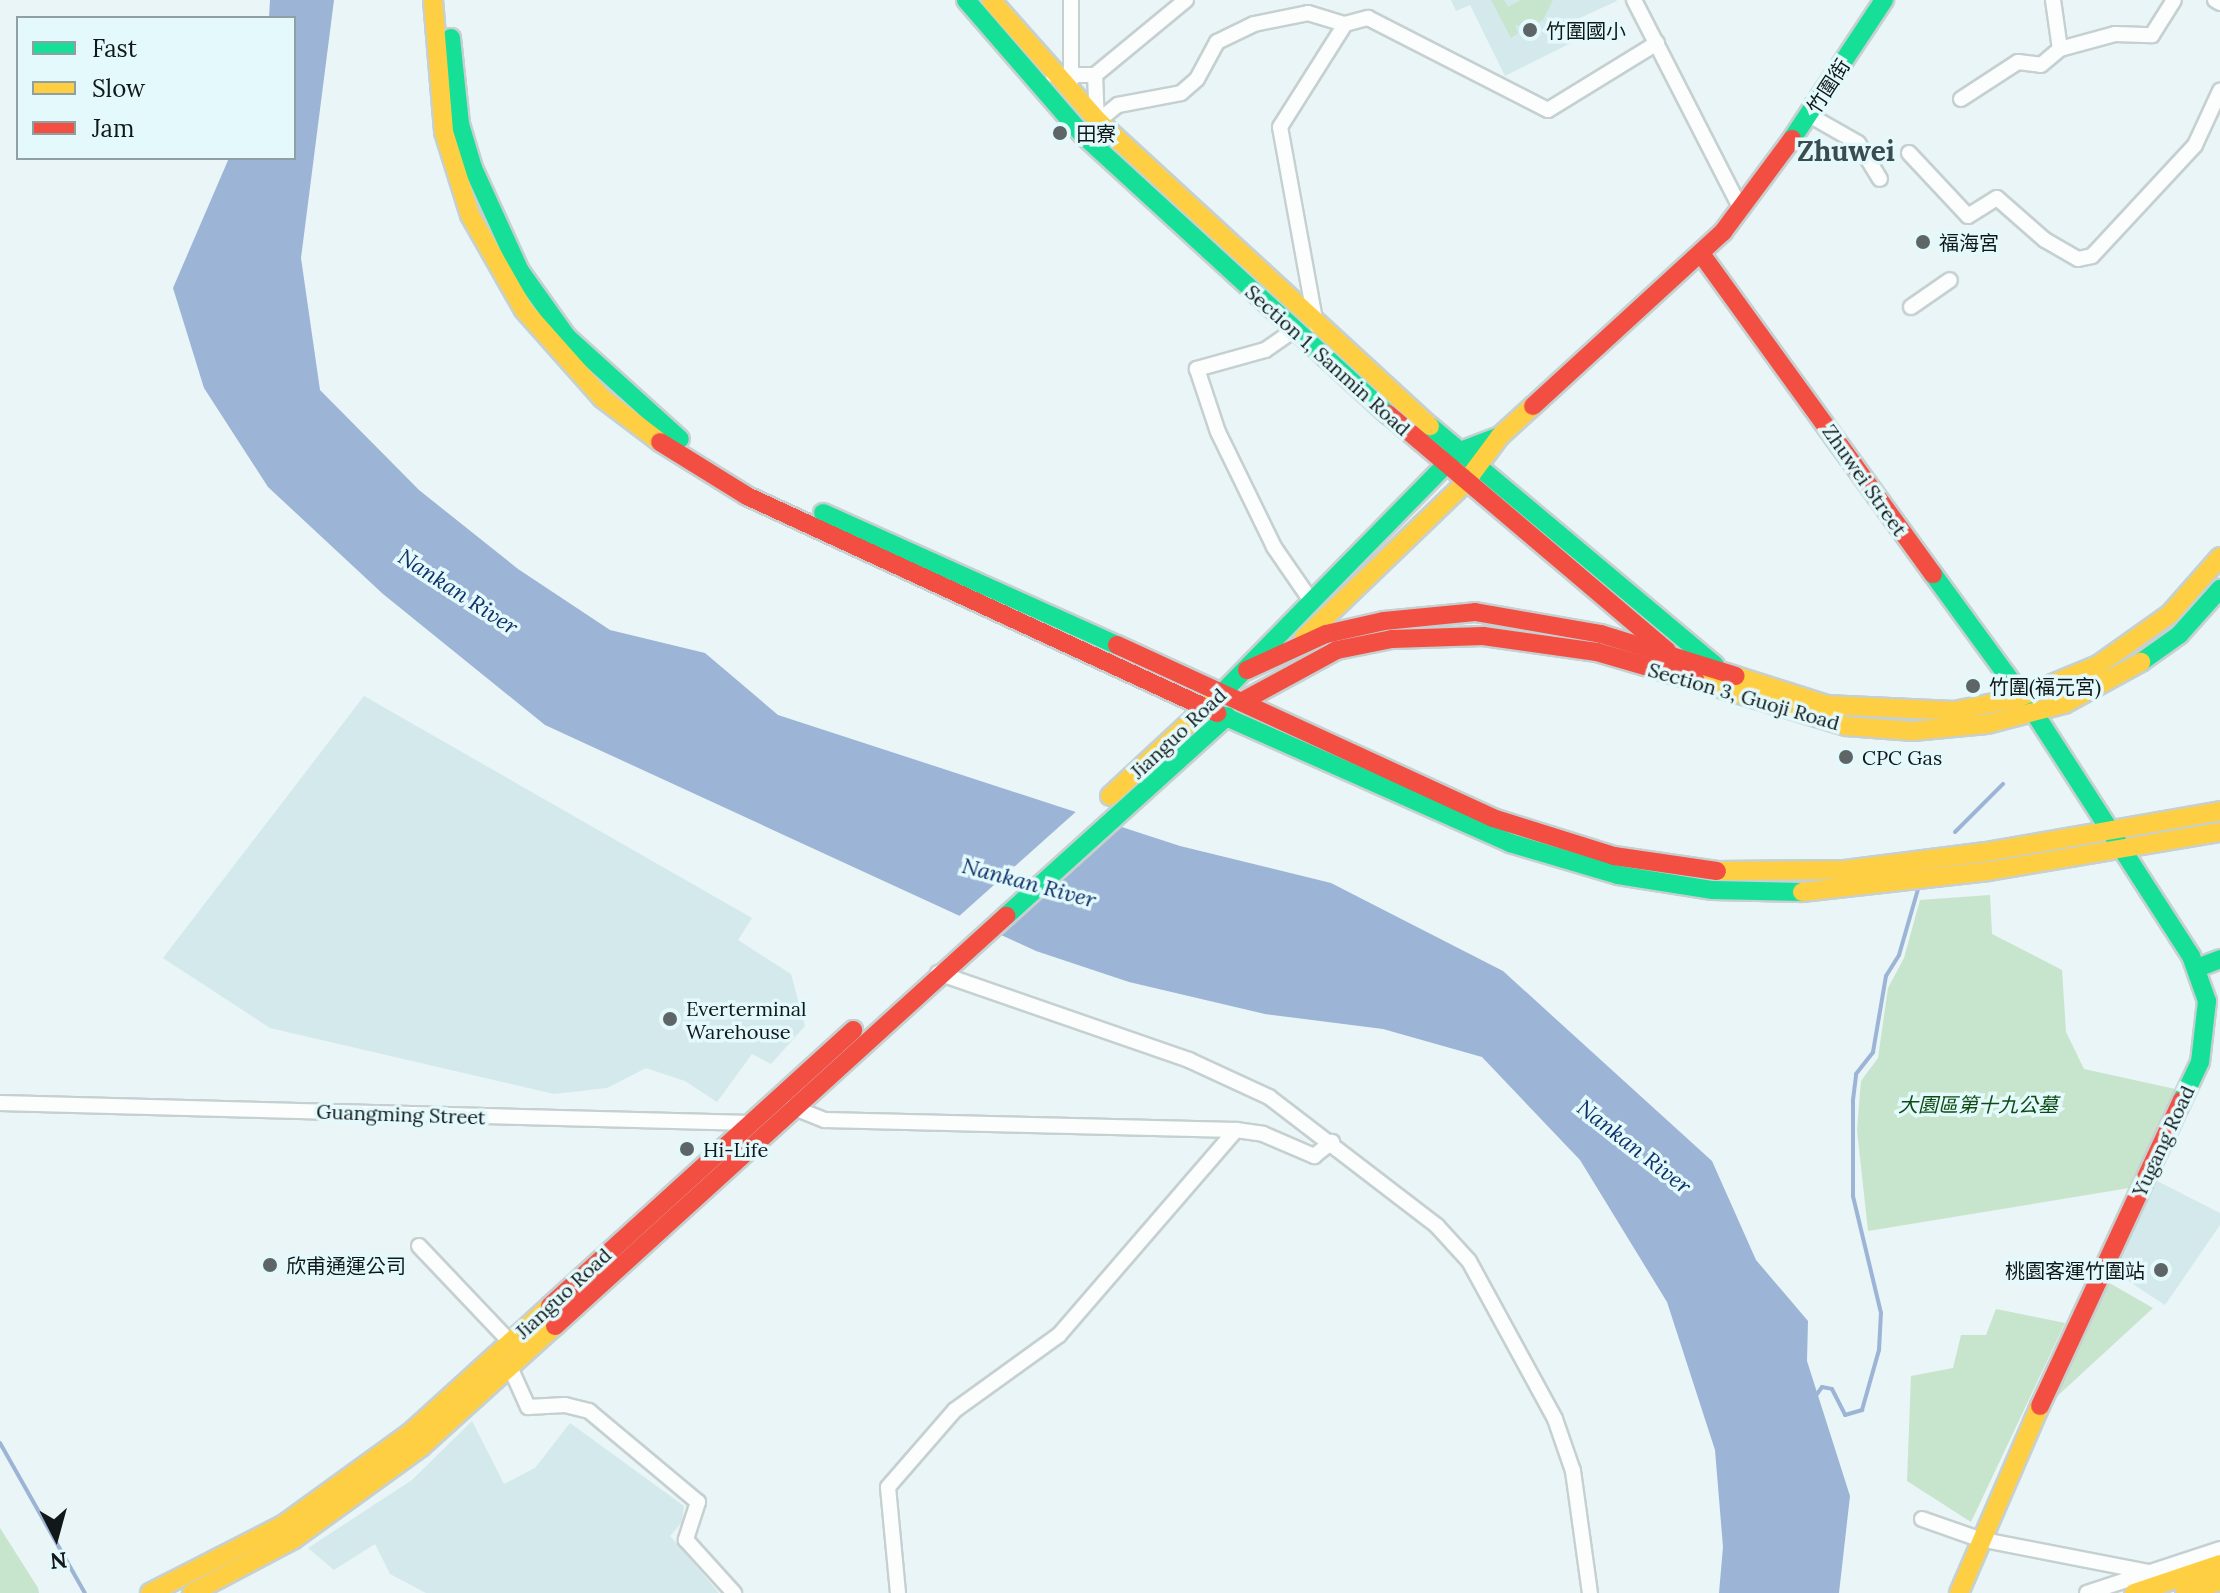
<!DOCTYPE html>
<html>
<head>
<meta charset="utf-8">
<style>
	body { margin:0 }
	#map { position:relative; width:2220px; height:1593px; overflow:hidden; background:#e9f5f6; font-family:Lora,"Noto Sans TC",serif }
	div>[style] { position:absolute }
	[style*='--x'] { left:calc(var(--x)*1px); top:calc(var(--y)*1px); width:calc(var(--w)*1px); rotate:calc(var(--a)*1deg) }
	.built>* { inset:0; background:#d4e9eb }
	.green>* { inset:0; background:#c7e4cc }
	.water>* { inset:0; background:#9cb4d6 }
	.pier>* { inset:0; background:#e9f5f6 }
	.stream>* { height:4px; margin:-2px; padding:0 2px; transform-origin:2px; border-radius:2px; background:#9cb4d6 }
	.roads { filter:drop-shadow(2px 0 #c6d0d1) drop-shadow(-2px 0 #c6d0d1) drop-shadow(0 2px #c6d0d1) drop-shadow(0 -2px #c6d0d1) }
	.street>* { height:14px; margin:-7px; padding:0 7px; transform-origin:7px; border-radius:7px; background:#fcfefe }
	.fast>* { height:18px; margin:-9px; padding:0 9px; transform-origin:9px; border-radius:9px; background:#16e098 }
	.slow>* { height:18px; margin:-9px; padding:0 9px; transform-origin:9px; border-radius:9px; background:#ffcf43 }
	.jam>* { height:18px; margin:-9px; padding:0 9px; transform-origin:9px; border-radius:9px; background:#f24e42 }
	.dots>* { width:22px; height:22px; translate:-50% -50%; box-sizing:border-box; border:4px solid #e4f9fb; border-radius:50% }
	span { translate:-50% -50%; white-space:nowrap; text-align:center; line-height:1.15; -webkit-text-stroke:7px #e4f9fb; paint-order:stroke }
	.poi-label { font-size:20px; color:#111819 }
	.left { translate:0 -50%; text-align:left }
	.right { translate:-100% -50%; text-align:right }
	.street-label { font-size:20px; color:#111819 }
	.park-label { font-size:20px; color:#0c4c13; font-style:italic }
	.water-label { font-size:22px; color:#0d3069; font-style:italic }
	.district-label { font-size:28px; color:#3a4c4d; font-weight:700 }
	.legend { position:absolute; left:16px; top:16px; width:280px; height:144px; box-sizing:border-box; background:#e4f9fb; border:2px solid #909fa1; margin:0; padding:10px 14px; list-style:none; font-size:24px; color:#111819 }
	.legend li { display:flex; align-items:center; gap:16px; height:40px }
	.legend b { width:40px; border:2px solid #909fa1 }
	.north { position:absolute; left:16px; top:1497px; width:80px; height:80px; -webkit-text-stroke:6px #e4f9fb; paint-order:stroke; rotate:174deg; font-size:22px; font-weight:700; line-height:32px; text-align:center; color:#111819 }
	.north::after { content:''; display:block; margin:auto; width:28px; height:36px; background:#111819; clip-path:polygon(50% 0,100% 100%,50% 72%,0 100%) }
</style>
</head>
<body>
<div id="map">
	<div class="built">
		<i style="clip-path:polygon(1451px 0,1616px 0,1617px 1px,1573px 21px,1581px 38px,1505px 76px,1470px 5px,1456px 11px)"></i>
		<i style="clip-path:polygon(364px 696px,752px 918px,738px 940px,791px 974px,805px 1026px,771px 1064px,752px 1054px,717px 1102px,685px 1081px,646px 1068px,607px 1088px,554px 1094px,270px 1028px,163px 958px)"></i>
		<i style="clip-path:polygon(2157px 1181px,2220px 1213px,2220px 1225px,2165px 1305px,2113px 1271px)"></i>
		<i style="clip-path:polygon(472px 1421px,504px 1484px,535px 1468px,570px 1423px,684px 1506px,682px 1522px,670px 1536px,719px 1593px,426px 1593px,390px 1574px,375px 1544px,334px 1570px,308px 1548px,412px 1480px)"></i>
	</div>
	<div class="green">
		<i style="clip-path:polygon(1491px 0,1504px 0,1508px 7px,1521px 0,1553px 0,1543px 20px,1529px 27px,1515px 25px,1518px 33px,1511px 38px)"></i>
		<i style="clip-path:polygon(1990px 895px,1992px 934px,2062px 970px,2066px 1032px,2084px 1069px,2175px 1089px,2129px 1188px,1868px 1231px,1857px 1130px,1861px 1081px,1878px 1058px,1888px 988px,1904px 958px,1920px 900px)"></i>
		<i style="clip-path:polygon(2106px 1281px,2153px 1308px,2054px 1399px)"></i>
		<i style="clip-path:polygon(1996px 1309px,2065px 1323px,1971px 1522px,1907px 1481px,1911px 1376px,1953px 1368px,1961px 1335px,1986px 1335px)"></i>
		<i style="clip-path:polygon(0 1528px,38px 1588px,39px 1593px,0 1593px)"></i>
	</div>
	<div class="water">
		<i style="clip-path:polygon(270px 0,334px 0,301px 258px,320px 390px,419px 490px,518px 569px,610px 630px,705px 653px,778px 715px,1180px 846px,1331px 883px,1503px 971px,1712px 1161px,1756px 1260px,1808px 1321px,1807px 1361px,1850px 1496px,1839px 1593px,1719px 1593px,1723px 1547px,1715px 1450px,1667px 1302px,1580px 1160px,1482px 1057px,1383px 1029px,1265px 1014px,1129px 982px,1036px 951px,545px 725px,383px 594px,268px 487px,204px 388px,173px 288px,229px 158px,294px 158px,294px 18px,269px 18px)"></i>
	</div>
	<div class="pier">
		<i style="clip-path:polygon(1079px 809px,1119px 822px,995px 936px,957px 918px)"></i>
	</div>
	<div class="stream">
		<i style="--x:1955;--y:832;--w:68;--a:-45"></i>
		<i style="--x:1815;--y:1397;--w:12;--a:-55"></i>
		<i style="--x:1822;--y:1387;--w:10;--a:11"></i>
		<i style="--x:1832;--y:1389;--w:29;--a:63"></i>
		<i style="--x:1845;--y:1415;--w:18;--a:-16"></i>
		<i style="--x:1862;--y:1410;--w:62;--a:-74.2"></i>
		<i style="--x:1879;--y:1350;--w:37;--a:-87"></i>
		<i style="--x:1881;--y:1313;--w:120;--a:-103.5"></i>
		<i style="--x:1853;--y:1196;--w:96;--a:-90"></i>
		<i style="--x:1853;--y:1100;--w:26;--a:-83"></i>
		<i style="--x:1856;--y:1074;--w:28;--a:-52"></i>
		<i style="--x:1873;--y:1052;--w:77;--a:-80.3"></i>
		<i style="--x:1886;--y:976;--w:25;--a:-58"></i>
		<i style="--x:1899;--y:955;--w:69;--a:-73.9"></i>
		<i style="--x:0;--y:1443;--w:172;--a:60.5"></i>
	</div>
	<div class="roads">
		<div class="street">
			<i style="--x:1071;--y:0;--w:81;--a:90"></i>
			<i style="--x:1634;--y:0;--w:235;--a:62.9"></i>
			<i style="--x:2053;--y:0;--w:49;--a:81.9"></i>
			<i style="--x:2215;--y:0;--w:6;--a:31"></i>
			<i style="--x:1053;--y:75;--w:42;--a:0"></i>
			<i style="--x:1095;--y:75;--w:118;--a:-39.5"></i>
			<i style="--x:1095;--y:75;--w:47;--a:87.6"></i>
			<i style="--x:1961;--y:99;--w:68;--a:-33"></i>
			<i style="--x:2018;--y:62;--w:23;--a:7"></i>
			<i style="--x:2041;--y:65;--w:25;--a:-40"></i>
			<i style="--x:2060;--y:49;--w:57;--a:-15.3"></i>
			<i style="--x:2115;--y:34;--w:37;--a:2"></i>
			<i style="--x:2152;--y:35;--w:41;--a:-57.8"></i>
			<i style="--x:1809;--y:115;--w:56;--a:29.7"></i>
			<i style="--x:1858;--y:143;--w:42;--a:58.6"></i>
			<i style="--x:1098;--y:121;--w:26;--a:-39"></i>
			<i style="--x:1118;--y:105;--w:64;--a:-10.8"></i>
			<i style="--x:1181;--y:93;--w:21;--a:-41"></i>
			<i style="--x:1197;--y:79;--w:42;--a:-61.6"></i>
			<i style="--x:1217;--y:42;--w:41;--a:-25.9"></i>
			<i style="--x:1254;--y:24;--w:55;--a:-11.5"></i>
			<i style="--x:1308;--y:13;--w:39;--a:17"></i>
			<i style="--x:1909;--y:153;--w:86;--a:46.9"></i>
			<i style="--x:1968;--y:216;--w:34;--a:-32"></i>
			<i style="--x:1997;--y:198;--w:64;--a:41.2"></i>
			<i style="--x:2045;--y:240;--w:38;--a:30"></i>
			<i style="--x:2078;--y:259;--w:14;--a:-12"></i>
			<i style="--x:2092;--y:256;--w:151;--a:-47.1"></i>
			<i style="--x:2195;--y:145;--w:60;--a:-65.2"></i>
			<i style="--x:1911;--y:307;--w:47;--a:-34.7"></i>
			<i style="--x:1316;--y:325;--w:201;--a:-100.3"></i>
			<i style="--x:1280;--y:127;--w:122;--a:-57.7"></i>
			<i style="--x:1345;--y:24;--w:24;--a:-15"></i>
			<i style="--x:1368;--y:18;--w:202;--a:27.1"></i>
			<i style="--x:1548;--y:110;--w:128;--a:-31.6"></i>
			<i style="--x:1294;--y:330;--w:35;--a:145"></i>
			<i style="--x:1265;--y:350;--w:71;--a:164.4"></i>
			<i style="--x:1197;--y:369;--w:66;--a:71.6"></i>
			<i style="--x:1218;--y:432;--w:128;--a:64"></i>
			<i style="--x:1274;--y:547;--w:67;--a:55.4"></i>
			<i style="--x:938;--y:973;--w:266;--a:19.1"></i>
			<i style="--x:1189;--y:1060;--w:88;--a:24.8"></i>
			<i style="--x:1269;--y:1097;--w:212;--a:37.5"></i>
			<i style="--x:1437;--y:1226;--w:47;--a:47.6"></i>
			<i style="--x:1469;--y:1261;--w:180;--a:61.4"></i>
			<i style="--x:1555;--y:1419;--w:55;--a:70.9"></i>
			<i style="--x:1573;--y:1471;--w:123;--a:82.1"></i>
			<i style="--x:0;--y:1103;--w:751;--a:1.53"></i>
			<i style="--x:792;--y:1107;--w:35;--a:22"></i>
			<i style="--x:825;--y:1120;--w:411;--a:1.4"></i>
			<i style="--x:1236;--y:1130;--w:27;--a:8"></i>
			<i style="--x:1263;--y:1134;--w:56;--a:23.3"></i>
			<i style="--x:1314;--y:1156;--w:23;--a:-38"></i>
			<i style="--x:419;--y:1246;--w:132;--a:46.5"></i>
			<i style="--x:510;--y:1367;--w:44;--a:65.8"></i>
			<i style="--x:528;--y:1407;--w:37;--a:-3"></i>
			<i style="--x:565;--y:1405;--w:25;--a:14"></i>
			<i style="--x:589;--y:1411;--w:142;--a:39.9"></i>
			<i style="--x:698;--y:1502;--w:40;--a:108"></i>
			<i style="--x:686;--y:1540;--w:72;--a:47.8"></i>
			<i style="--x:1922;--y:1519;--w:60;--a:19.3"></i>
			<i style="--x:1979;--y:1539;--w:172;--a:11"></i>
			<i style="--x:898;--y:1593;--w:106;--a:-95.4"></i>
			<i style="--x:888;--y:1487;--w:102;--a:-49"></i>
			<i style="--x:955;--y:1410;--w:128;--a:-35.8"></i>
			<i style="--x:1059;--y:1335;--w:271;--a:-49.2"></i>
			<i style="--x:2087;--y:1593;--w:140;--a:-18.3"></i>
		</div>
		<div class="fast">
			<i style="--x:966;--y:0;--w:179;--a:49.1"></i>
			<i style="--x:1083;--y:135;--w:413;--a:42.5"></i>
			<i style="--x:451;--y:38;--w:86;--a:84"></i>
			<i style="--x:460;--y:124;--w:46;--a:73.5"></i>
			<i style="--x:473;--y:168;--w:113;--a:65.5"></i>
			<i style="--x:520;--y:271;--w:81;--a:54.5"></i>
			<i style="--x:567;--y:337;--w:152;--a:42.1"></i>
			<i style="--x:1792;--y:139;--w:167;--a:-56.5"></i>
			<i style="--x:1430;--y:426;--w:372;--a:40"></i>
			<i style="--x:823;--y:513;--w:322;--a:24.2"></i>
			<i style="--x:1933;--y:574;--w:173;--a:53.9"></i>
			<i style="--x:2035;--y:714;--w:288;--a:57.2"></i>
			<i style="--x:2191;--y:956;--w:48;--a:70.4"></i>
			<i style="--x:2207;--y:1001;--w:61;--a:96.5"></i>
			<i style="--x:2200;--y:1062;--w:42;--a:115.3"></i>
			<i style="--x:2141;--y:662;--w:47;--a:-35.4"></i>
			<i style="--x:2179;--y:635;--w:62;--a:-48.3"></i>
			<i style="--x:1223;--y:692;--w:336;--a:-45.6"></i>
			<i style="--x:1458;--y:452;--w:45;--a:-20.9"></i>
			<i style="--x:1217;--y:713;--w:321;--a:23.9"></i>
			<i style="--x:1510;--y:843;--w:113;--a:16.5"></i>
			<i style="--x:1618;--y:875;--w:96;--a:9"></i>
			<i style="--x:1713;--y:890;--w:89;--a:1.3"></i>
			<i style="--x:1006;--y:916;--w:298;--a:-42.1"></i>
			<i style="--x:2197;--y:968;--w:25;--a:-21"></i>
		</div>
		<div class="slow">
			<i style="--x:433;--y:0;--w:132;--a:85.2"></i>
			<i style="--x:444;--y:132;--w:87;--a:72.6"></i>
			<i style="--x:470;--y:215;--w:109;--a:60.4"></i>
			<i style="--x:524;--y:310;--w:118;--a:48.4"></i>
			<i style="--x:602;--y:398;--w:73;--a:37.2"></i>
			<i style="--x:991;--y:0;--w:162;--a:48.5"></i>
			<i style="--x:1098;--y:121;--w:451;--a:42.6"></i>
			<i style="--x:1304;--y:638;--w:223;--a:-43.9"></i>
			<i style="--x:1465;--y:483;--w:59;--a:-53.3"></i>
			<i style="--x:1500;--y:436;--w:45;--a:-42.3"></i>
			<i style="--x:1736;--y:676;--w:96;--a:17.7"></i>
			<i style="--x:1827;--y:705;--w:127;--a:2.7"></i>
			<i style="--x:1954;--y:711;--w:65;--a:-11.5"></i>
			<i style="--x:2018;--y:698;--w:87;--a:-22.4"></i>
			<i style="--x:2098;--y:665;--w:88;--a:-35.3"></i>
			<i style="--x:2170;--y:614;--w:76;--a:-48.7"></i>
			<i style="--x:1696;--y:681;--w:157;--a:16.7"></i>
			<i style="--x:1846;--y:726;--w:67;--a:4.3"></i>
			<i style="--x:1913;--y:731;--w:74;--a:-5.4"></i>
			<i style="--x:1987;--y:724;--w:80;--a:-14.6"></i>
			<i style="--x:2064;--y:704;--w:88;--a:-28.6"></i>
			<i style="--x:1110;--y:796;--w:146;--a:-42.8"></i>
			<i style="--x:1717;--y:871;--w:128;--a:-0.4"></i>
			<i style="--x:1845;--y:870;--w:142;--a:-7.3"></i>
			<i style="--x:1986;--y:852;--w:238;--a:-9.9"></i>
			<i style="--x:1802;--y:892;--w:188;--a:-6.4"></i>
			<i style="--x:1989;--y:871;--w:234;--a:-9.6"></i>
			<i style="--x:150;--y:1593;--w:149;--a:-27.1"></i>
			<i style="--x:283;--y:1525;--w:157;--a:-35.9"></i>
			<i style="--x:410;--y:1433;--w:189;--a:-42.2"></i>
			<i style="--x:192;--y:1593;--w:115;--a:-27.9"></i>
			<i style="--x:294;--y:1539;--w:157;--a:-35.9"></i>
			<i style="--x:421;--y:1447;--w:181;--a:-42.1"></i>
			<i style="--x:1959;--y:1593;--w:204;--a:-66.6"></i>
			<i style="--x:2134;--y:1593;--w:91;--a:-18.6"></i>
			<i style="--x:2185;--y:1593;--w:37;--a:-19"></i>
		</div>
		<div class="jam">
			<i style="--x:1702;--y:255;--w:394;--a:54.1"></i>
			<i style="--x:1533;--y:406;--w:258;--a:-42.5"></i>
			<i style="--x:1723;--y:232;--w:116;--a:-53.4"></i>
			<i style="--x:1388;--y:414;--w:366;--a:40.3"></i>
			<i style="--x:660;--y:442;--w:102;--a:31.8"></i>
			<i style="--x:747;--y:496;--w:518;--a:24.78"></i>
			<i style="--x:1117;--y:645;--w:414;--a:24.7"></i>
			<i style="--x:1493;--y:818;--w:127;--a:17.4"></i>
			<i style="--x:1614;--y:856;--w:104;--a:8.3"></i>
			<i style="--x:1247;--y:670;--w:87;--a:-24.5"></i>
			<i style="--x:1326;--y:634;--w:59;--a:-12.6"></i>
			<i style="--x:1384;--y:621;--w:91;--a:-5.6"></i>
			<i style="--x:1475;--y:612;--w:128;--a:9.9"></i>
			<i style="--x:1601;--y:634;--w:141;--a:17.3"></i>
			<i style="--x:1243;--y:701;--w:107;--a:-28.5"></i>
			<i style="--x:1337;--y:650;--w:56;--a:-11.3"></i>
			<i style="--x:1392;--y:639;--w:91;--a:-1.9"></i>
			<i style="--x:1483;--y:636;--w:115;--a:8"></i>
			<i style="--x:1597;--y:652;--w:103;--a:16.3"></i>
			<i style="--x:550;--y:1306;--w:410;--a:-42.3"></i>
			<i style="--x:555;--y:1326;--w:610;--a:-42.27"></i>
			<i style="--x:2040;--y:1406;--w:337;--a:-65.1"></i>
		</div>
	</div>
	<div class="dots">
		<i style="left:1530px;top:30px;background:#5d6566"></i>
		<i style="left:1060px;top:133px;background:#5d6566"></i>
		<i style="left:1923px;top:242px;background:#5d6566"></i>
		<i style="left:1973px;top:686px;background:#5d6566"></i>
		<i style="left:1846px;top:757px;background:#5d6566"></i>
		<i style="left:670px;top:1019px;background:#5d6566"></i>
		<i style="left:687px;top:1149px;background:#5d6566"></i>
		<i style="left:270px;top:1265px;background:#5d6566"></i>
		<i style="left:2161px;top:1270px;background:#5d6566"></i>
	</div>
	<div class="poi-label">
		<span class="left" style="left:1546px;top:30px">竹圍國小</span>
		<span class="left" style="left:1076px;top:133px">田寮</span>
		<span class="left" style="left:1939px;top:242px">福海宮</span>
		<span class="left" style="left:1989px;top:686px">竹圍(福元宮)</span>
		<span class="left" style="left:1862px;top:757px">CPC Gas</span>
		<span class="left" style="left:686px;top:1020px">Everterminal<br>Warehouse</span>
		<span class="left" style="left:703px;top:1149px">Hi-Life</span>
		<span class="left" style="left:286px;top:1265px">欣甫通運公司</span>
		<span class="right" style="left:2145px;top:1270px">桃園客運竹圍站</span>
	</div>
	<div class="street-label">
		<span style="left:1828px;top:86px;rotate:-57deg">竹圍街</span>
		<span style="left:1328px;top:360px;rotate:42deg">Section 1, Sanmin Road</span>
		<span style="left:1865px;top:480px;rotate:55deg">Zhuwei Street</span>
		<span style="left:1744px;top:696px;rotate:16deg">Section 3, Guoji Road</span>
		<span style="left:1178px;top:733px;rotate:-43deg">Jianguo Road</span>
		<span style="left:401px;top:1114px;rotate:2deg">Guangming Street</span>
		<span style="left:2163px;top:1141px;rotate:-65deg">Yugang Road</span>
		<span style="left:563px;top:1293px;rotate:-43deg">Jianguo Road</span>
	</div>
	<div class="park-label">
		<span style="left:1978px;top:1104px">大園區第十九公墓</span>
	</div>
	<div class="water-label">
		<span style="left:458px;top:592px;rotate:33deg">Nankan River</span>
		<span style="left:1029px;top:883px;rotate:15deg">Nankan River</span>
		<span style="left:1634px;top:1147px;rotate:38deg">Nankan River</span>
	</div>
	<div class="district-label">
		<span style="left:1846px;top:151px">Zhuwei</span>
	</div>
	<ul class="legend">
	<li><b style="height:10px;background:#16e098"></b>Fast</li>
	<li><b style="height:10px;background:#ffcf43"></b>Slow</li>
	<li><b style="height:10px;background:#f24e42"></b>Jam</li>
	</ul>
	<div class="north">N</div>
</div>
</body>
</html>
